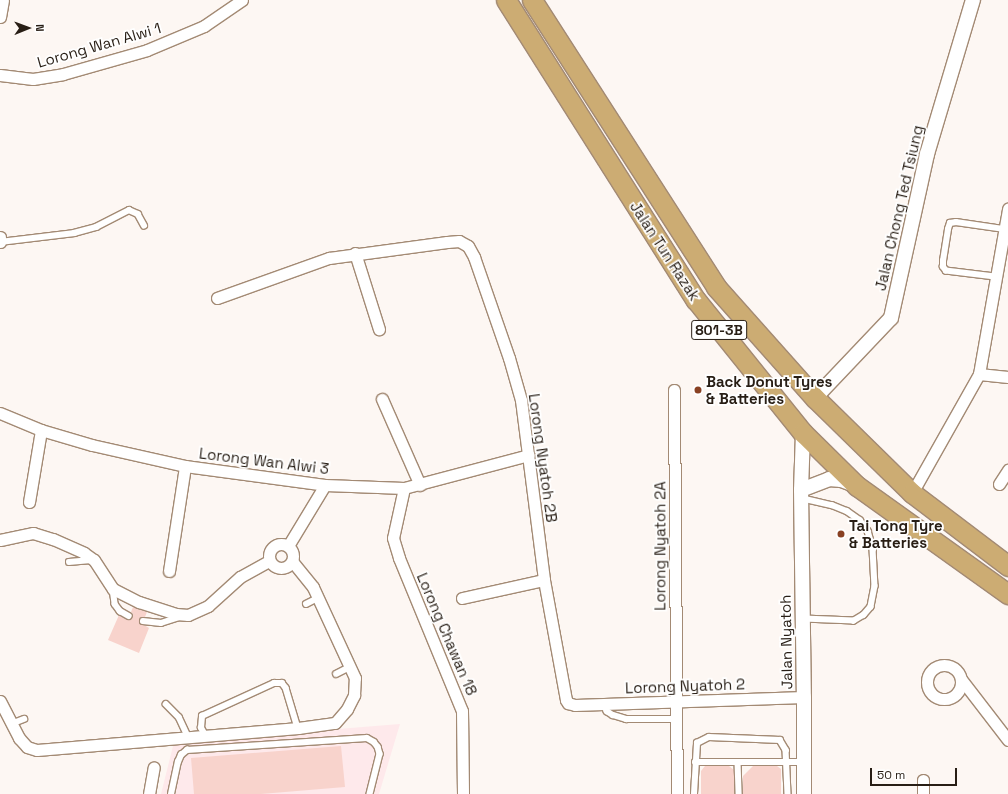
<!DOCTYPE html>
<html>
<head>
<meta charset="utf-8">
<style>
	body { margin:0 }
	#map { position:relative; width:1008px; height:794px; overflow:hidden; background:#fdf7f3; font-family:"Space Grotesk",sans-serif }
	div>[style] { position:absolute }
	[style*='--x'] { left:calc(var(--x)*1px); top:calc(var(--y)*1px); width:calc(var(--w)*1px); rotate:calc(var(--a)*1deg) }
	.commercial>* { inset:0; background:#fee9eb }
	.building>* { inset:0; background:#f8d3cc }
	.roads { filter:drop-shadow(1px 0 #a38a74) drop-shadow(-1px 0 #a38a74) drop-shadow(0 1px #a38a74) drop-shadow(0 -1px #a38a74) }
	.service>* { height:5.5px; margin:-2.75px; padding:0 2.75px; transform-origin:2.75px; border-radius:2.75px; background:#fff }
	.minor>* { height:11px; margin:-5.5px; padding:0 5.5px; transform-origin:5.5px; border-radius:5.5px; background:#fff }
	.minor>.ring { margin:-5.5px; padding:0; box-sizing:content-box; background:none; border:11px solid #fff; border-radius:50% }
	.tertiary>* { height:14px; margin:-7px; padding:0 7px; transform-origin:7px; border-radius:7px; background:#fff }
	.trunk>* { height:19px; margin:-9.5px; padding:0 9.5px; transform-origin:9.5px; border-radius:9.5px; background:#ccac73 }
	.dots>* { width:11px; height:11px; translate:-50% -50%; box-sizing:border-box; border:2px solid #fff; border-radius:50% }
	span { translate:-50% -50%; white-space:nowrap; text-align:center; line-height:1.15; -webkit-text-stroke:3.5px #fff; paint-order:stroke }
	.shield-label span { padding:1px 3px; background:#fff; border:1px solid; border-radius:3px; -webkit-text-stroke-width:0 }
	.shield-label { font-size:14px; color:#281e15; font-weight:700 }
	.street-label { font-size:15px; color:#281e15 }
	.poi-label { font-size:15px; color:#281e15; font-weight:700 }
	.left { translate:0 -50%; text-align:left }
	.north { position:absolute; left:8px; top:8px; width:40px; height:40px; -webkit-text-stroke:3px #fff; paint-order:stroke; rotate:89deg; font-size:11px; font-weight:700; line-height:16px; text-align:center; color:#281e15 }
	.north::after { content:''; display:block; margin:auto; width:14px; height:18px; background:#281e15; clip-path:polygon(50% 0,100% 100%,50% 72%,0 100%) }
	.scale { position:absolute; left:870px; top:768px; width:87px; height:18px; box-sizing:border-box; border:2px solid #281e15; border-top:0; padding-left:5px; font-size:12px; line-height:14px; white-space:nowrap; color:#281e15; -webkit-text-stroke:3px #fff; paint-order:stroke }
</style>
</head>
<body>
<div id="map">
	<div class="commercial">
		<i style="clip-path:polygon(400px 724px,379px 794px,161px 794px,174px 742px)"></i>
	</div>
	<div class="building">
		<i style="clip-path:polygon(133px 607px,147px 612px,145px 617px,139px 619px,139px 622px,149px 628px,139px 653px,108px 640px,119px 615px,129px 620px,132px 618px,133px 614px,131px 612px)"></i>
		<i style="clip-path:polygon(341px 746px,345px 787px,261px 794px,194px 794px,191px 758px)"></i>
		<i style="clip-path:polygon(705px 766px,729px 766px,734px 770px,735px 794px,701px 794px,701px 771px)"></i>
		<i style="clip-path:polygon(753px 766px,777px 766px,781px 769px,781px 794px,743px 794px,743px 776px)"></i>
	</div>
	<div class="roads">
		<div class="service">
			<i style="--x:0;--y:242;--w:75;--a:-6.9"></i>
			<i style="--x:74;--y:233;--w:23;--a:-15"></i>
			<i style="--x:96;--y:227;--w:37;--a:-27"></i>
			<i style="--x:129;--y:210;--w:10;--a:24"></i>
			<i style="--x:138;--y:214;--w:13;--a:61"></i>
			<i style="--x:995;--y:277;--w:49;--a:-173"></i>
			<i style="--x:946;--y:271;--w:5;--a:-127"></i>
			<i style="--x:943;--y:267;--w:6;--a:-90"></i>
			<i style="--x:943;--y:261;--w:32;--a:-81"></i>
			<i style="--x:948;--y:229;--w:6;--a:-72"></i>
			<i style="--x:950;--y:223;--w:6;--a:-9"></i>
			<i style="--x:956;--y:222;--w:49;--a:8.3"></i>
			<i style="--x:801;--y:498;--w:32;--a:13"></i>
			<i style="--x:832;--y:505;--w:16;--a:22"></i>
			<i style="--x:847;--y:511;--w:16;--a:35"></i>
			<i style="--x:860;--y:520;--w:14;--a:54"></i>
			<i style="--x:868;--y:531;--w:19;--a:74"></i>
			<i style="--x:873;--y:549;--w:37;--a:87"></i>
			<i style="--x:875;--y:586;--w:21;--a:101"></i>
			<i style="--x:871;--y:607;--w:11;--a:131"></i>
			<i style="--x:864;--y:615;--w:12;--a:149"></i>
			<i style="--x:854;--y:621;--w:50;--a:-177.7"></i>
			<i style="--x:69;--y:562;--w:22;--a:-5"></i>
			<i style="--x:113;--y:589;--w:15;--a:82"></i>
			<i style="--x:115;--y:604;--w:9;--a:54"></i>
			<i style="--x:120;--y:611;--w:10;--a:29"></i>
			<i style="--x:306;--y:604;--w:13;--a:-27"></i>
			<i style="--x:143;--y:621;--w:18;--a:6"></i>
			<i style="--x:161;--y:623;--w:20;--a:-18"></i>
			<i style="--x:336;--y:674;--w:16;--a:-27"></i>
			<i style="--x:166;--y:704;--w:18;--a:45"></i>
			<i style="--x:179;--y:717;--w:21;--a:65"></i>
			<i style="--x:604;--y:704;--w:8;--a:67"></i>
			<i style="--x:607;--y:711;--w:7;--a:34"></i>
			<i style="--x:613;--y:715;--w:14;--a:17"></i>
			<i style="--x:626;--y:719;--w:50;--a:0"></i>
			<i style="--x:11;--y:724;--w:14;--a:-21"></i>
			<i style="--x:205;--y:735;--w:8;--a:-120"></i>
			<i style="--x:201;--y:728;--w:12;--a:-85"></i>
			<i style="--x:202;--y:716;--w:79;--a:-24.6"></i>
			<i style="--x:274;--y:683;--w:8;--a:0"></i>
			<i style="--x:282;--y:683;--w:6;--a:51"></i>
			<i style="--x:286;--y:688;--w:42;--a:73.3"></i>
			<i style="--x:695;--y:762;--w:109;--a:0"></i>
			<i style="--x:738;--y:762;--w:32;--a:88"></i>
			<i style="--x:171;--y:794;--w:33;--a:-78"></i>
			<i style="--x:178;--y:762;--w:8;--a:-67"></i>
			<i style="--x:181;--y:755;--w:8;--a:-40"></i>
			<i style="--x:187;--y:750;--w:180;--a:-3.8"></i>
			<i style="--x:367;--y:738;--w:8;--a:30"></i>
			<i style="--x:374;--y:742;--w:6;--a:51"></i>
			<i style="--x:378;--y:747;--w:7;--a:74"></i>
			<i style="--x:380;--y:754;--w:41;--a:104"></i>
			<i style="--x:694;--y:794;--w:51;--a:-86.6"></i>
			<i style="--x:697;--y:743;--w:13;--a:-27"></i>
			<i style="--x:709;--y:737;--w:71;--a:2.4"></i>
			<i style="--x:780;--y:740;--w:12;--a:59"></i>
			<i style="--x:786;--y:750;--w:44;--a:87.4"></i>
		</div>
		<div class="minor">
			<i style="--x:0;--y:17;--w:17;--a:-80"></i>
			<i style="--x:0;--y:75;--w:33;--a:7"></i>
			<i style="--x:33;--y:79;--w:30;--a:-9"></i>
			<i style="--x:63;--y:74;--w:87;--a:-15.9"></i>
			<i style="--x:147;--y:50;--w:62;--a:-22.8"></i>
			<i style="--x:204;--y:26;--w:46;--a:-34.4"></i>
			<i style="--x:0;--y:237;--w:5;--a:90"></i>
			<i style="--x:355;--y:253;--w:80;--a:72.5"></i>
			<i style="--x:217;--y:298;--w:119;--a:-19.7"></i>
			<i style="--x:329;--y:258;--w:119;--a:-7.7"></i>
			<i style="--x:447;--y:242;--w:12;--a:-5"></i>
			<i style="--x:459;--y:241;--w:10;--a:29"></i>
			<i style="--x:468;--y:246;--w:13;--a:61"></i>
			<i style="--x:474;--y:257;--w:107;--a:70.9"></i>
			<i style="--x:509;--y:358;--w:44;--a:74.1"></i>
			<i style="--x:521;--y:400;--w:181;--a:82.7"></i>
			<i style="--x:544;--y:580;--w:122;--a:79.6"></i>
			<i style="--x:566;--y:700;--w:4;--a:56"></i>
			<i style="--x:568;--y:703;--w:7;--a:16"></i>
			<i style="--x:575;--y:705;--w:229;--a:-2"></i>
			<i style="--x:979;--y:374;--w:29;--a:6"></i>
			<i style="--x:674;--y:390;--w:404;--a:89.6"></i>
			<i style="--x:382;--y:399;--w:94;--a:66.2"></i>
			<i style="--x:0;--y:413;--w:44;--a:22.5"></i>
			<i style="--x:41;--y:430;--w:53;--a:16.4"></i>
			<i style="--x:92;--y:445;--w:95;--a:12.7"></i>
			<i style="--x:185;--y:466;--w:141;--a:7.7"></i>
			<i style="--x:325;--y:485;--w:79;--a:2.2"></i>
			<i style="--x:404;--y:488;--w:129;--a:-14.8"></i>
			<i style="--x:999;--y:484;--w:17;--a:-57"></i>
			<i style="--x:404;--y:488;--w:51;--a:102.4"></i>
			<i style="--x:393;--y:538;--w:21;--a:73"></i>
			<i style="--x:399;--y:558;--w:165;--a:67.6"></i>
			<i style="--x:462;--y:711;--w:83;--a:89.3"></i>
			<i style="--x:912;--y:493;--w:137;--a:-60.6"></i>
			<i style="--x:979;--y:374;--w:168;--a:-80"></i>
			<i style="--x:29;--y:502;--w:73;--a:-80.5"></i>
			<i style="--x:0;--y:540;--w:34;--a:-12"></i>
			<i style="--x:33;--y:533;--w:21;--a:17"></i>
			<i style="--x:53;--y:539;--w:34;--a:24"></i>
			<i style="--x:84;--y:553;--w:12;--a:35"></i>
			<i style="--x:94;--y:560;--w:35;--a:57"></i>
			<i style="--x:113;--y:589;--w:29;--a:27"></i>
			<i style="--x:139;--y:602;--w:39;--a:18"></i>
			<i style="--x:176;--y:614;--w:12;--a:5"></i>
			<i style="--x:188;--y:615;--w:22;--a:-24"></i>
			<i style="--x:208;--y:606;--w:43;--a:-42.2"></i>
			<i style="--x:240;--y:577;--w:33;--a:-29"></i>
			<i class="ring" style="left:269px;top:544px;width:13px;height:13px"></i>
			<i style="--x:288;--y:546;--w:71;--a:-58.8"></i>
			<i style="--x:169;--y:571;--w:106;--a:-81.3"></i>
			<i style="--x:462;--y:598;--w:84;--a:-12.4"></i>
			<i class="ring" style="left:927px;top:665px;width:23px;height:23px"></i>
			<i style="--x:961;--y:679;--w:77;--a:52.4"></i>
			<i style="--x:0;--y:701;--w:42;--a:62.8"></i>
			<i style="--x:19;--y:738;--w:12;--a:48"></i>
			<i style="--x:27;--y:747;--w:10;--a:17"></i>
			<i style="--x:37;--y:750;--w:262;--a:-4.8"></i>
			<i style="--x:298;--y:728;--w:37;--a:-8"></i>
			<i style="--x:335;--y:723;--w:18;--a:-49"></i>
			<i style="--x:347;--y:709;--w:16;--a:-63"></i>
			<i style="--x:354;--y:695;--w:17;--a:-87"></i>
			<i style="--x:355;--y:678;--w:100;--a:-114.8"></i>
			<i style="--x:313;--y:587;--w:33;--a:-129"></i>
			<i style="--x:923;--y:780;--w:14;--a:90"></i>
			<i style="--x:149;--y:794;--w:27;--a:-80"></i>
		</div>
		<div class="tertiary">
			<i style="--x:815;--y:398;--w:110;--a:-46.5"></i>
			<i style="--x:891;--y:318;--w:168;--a:-77.6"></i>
			<i style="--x:927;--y:154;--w:161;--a:-73.4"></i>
			<i style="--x:803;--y:433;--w:57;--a:92"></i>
			<i style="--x:801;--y:490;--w:207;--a:89.2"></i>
			<i style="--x:804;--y:697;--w:97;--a:90"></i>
			<i style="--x:801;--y:490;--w:30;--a:-21"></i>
			<i style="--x:829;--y:479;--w:12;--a:5"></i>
			<i style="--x:841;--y:480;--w:15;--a:20"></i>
		</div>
		<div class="trunk">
			<i style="--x:506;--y:0;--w:355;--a:57.7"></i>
			<i style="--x:696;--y:300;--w:171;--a:51.2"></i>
			<i style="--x:803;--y:433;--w:76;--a:44.5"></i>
			<i style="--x:857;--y:486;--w:186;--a:35.6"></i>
			<i style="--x:532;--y:0;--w:341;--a:57.3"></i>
			<i style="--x:716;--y:287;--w:149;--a:48.3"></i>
			<i style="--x:815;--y:398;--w:136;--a:44.4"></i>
			<i style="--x:912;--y:493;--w:121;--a:37.2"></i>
		</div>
	</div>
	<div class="dots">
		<i style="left:698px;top:390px;background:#894123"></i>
		<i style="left:841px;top:534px;background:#894123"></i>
	</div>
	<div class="shield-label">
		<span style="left:719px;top:330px">801-3B</span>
	</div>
	<div class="street-label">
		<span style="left:99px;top:45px;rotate:-16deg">Lorong Wan Alwi 1</span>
		<span style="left:899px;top:208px;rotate:-77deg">Jalan Chong Ted Tsiung</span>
		<span style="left:665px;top:251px;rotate:57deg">Jalan Tun Razak</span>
		<span style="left:543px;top:458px;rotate:82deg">Lorong Nyatoh 2B</span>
		<span style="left:264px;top:461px;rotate:7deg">Lorong Wan Alwi 3</span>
		<span style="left:660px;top:546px;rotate:-90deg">Lorong Nyatoh 2A</span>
		<span style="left:447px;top:634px;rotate:67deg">Lorong Chawan 18</span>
		<span style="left:786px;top:642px;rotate:-91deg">Jalan Nyatoh</span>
		<span style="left:685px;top:686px;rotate:-2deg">Lorong Nyatoh 2</span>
	</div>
	<div class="poi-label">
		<span class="left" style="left:706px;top:390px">Back Donut Tyres<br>&amp; Batteries</span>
		<span class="left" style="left:849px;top:534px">Tai Tong Tyre<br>&amp; Batteries</span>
	</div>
	<div class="north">N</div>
	<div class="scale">50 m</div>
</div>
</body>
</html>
